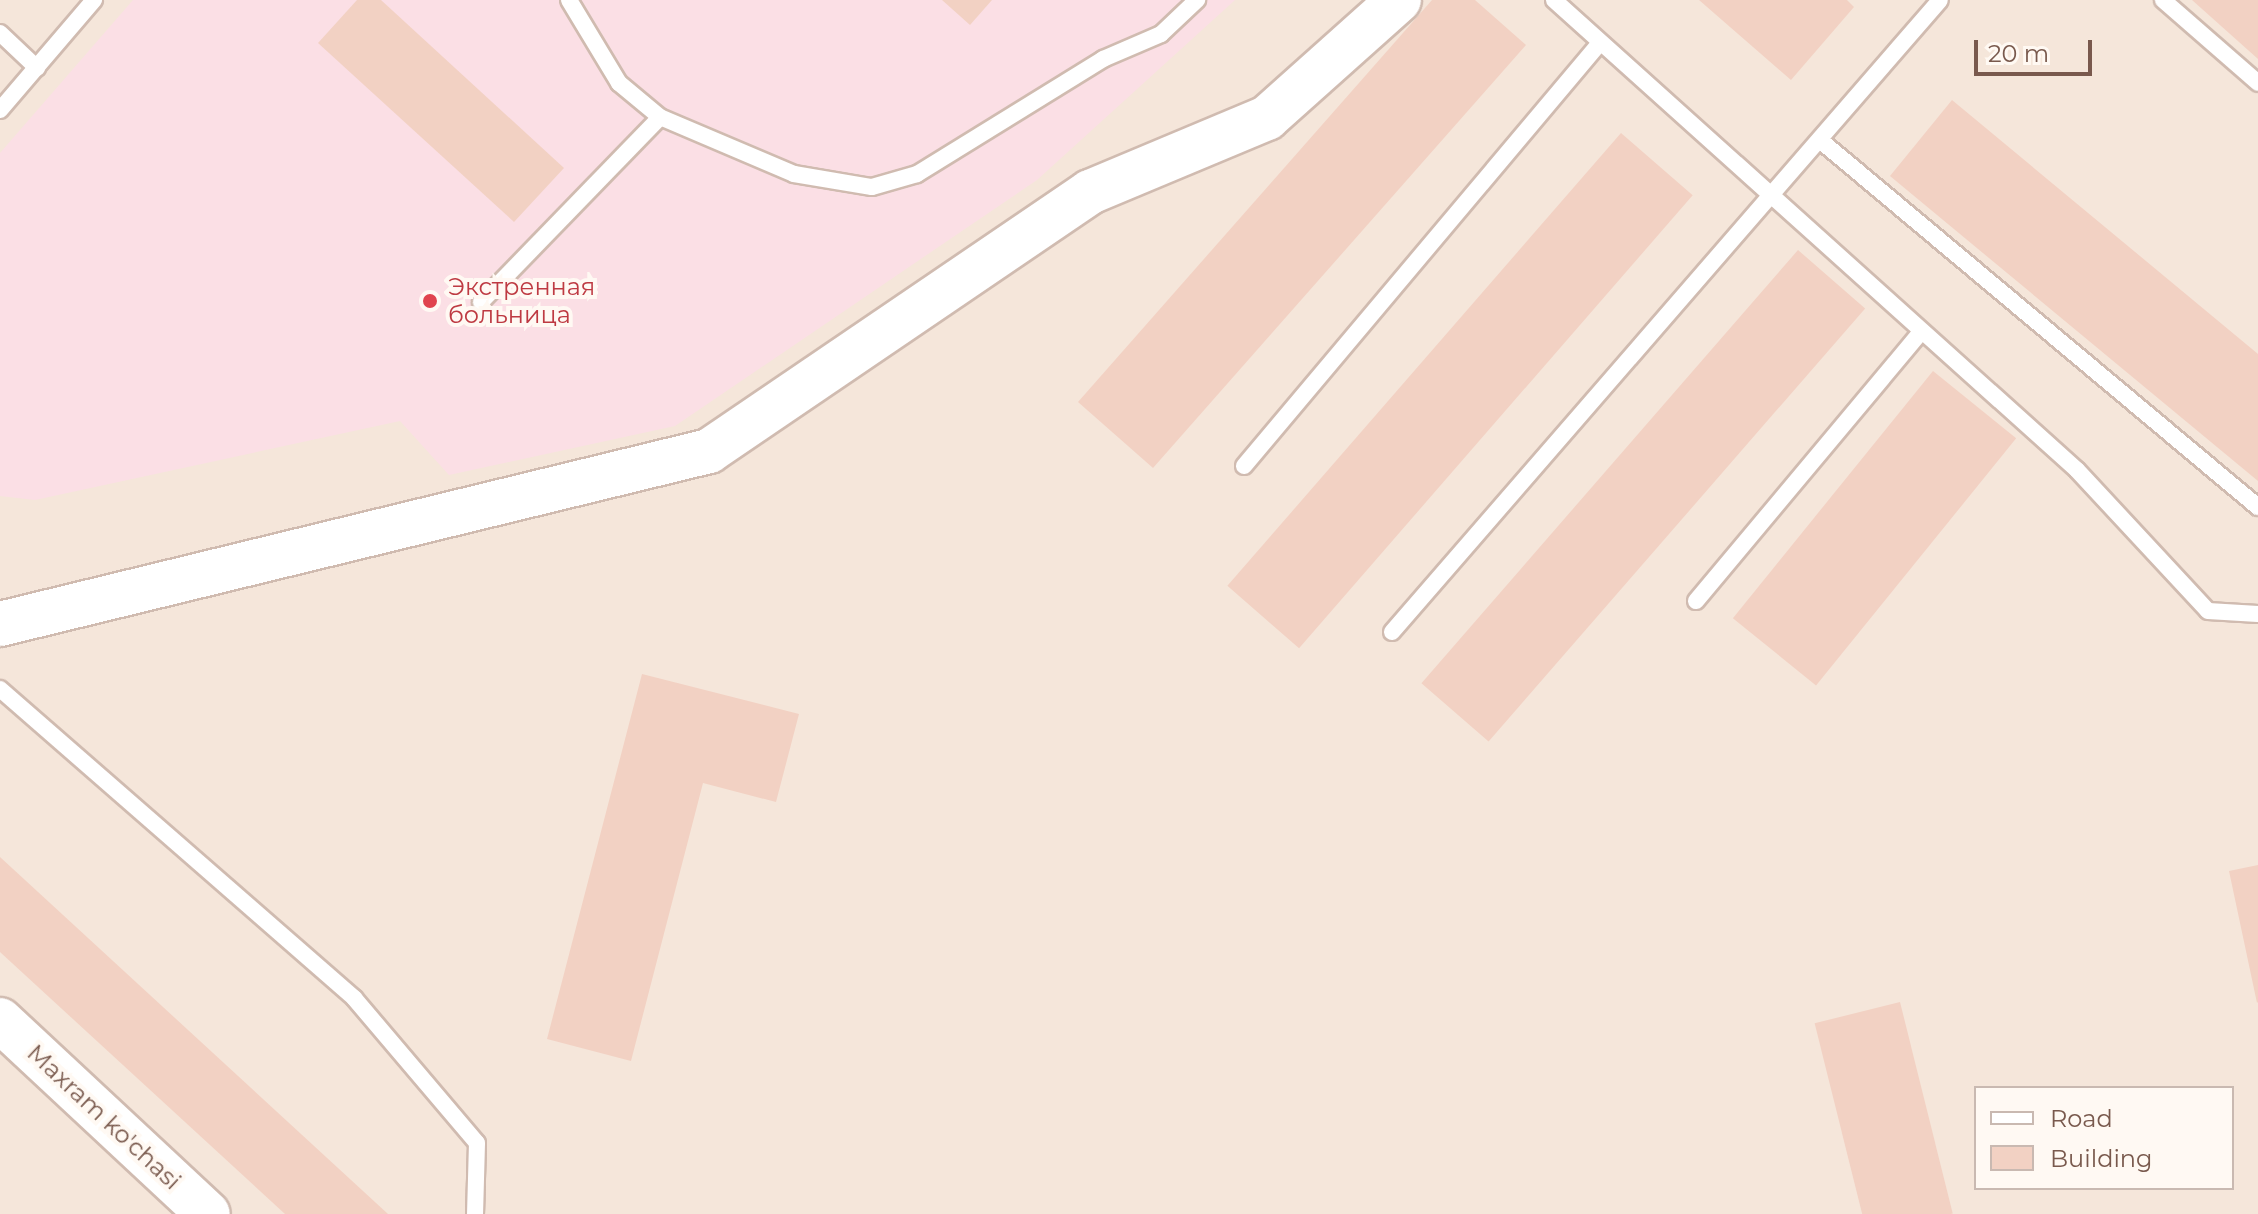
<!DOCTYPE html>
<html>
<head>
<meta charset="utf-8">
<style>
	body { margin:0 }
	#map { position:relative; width:2258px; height:1214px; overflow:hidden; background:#fdf5ec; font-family:Montserrat,sans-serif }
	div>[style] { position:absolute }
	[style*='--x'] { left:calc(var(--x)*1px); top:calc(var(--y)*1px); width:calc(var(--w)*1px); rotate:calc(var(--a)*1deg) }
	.residential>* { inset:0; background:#f5e6da }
	.medical>* { inset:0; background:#fbdfe5 }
	.building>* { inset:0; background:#f2d1c3; transform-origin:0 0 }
	.roads { filter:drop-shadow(2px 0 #d0bbb0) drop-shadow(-2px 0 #d0bbb0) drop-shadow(0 2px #d0bbb0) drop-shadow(0 -2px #d0bbb0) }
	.lane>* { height:16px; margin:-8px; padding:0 8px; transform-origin:8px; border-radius:8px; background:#fff }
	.secondary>* { height:44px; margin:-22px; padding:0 22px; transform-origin:22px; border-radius:22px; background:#fff }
	.dots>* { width:22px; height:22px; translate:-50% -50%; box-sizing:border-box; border:4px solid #fff9f3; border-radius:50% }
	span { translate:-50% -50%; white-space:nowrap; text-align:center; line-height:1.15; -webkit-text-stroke:8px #fff9f3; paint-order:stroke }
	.health-label { font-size:24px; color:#be3a42 }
	.left { translate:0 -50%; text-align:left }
	.street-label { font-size:24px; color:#79594d }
	.legend { position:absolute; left:1974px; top:1086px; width:260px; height:104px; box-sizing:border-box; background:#fff9f3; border:2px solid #c9b9b1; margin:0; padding:10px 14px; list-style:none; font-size:24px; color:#79594d }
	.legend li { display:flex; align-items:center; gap:16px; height:40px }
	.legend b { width:40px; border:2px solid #c9b9b1 }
	.scale { position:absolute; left:1974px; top:40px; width:118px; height:36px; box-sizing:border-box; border:4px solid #79594d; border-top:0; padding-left:10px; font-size:24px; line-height:28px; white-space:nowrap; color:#79594d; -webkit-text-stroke:6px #fff9f3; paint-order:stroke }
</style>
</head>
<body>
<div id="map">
	<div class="residential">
		<i style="clip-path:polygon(evenodd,0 0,2258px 0,2258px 1214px,0 1214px,0 0,1976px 1088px,2232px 1088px,2232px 1188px,1976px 1188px,1976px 1088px)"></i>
	</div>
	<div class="medical">
		<i style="clip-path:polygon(133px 0,1235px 0,1037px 180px,675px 426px,449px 475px,400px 421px,35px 500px,0 496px,0 153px)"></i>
	</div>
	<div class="building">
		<i style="clip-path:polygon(357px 0,381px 0,564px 168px,514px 222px,318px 43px)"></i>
		<i style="clip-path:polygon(942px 0,992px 0,970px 25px)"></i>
		<i style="clip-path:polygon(1432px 0,1475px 0,1526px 45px,1153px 468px,1078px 402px)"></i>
		<i style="clip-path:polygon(1699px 0,1847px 0,1854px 7px,1791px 80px)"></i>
		<i style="clip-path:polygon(2192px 0,2258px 0,2258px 59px)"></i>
		<i style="clip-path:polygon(1952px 100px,2258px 354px,2258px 481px,1890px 176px)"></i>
		<i style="left:1621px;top:133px;width:95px;height:600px;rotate:41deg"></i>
		<i style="left:1798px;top:250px;width:89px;height:574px;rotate:41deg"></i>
		<i style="left:1933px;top:371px;width:107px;height:318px;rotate:39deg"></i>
		<i style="clip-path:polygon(642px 674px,799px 714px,776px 802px,703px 783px,631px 1061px,547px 1039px)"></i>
		<i style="clip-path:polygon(0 857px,388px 1214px,285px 1214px,0 952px)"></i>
		<i style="clip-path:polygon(2258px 865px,2258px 1002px,2257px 1003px,2229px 871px)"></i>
		<i style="left:1900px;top:1002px;width:218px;height:88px;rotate:76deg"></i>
	</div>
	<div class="roads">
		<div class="lane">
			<i style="--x:569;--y:0;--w:97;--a:58.9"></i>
			<i style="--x:619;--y:83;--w:53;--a:39.7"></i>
			<i style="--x:660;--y:117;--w:146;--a:23"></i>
			<i style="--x:794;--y:174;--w:79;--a:9.5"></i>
			<i style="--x:872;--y:187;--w:47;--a:-16.1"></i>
			<i style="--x:917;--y:174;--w:219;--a:-31.7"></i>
			<i style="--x:1103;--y:59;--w:63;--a:-23.3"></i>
			<i style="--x:1161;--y:34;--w:50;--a:-43.4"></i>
			<i style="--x:1554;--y:0;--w:703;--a:41.94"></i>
			<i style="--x:2077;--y:470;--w:192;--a:47.1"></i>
			<i style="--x:2208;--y:611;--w:50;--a:3.4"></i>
			<i style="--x:2163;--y:0;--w:126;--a:41.1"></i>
			<i style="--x:0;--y:33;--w:51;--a:43.4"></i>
			<i style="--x:0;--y:110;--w:145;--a:-49.5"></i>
			<i style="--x:1821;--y:141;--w:570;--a:39.95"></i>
			<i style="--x:481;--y:302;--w:257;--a:-45.9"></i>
			<i style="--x:1244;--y:466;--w:550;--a:-49.94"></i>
			<i style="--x:1696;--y:601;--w:351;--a:-50.1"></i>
			<i style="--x:1392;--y:632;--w:836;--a:-49.07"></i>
			<i style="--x:0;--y:689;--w:470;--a:41.1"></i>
			<i style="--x:354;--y:998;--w:190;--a:49.7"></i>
			<i style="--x:477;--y:1143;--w:71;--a:91.6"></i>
		</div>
		<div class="secondary">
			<i style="--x:0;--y:624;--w:730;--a:-13.71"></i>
			<i style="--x:709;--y:451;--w:461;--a:-34.2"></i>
			<i style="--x:1090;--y:192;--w:192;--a:-22.7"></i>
			<i style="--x:1267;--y:118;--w:177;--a:-41.8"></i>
			<i style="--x:0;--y:1020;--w:284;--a:43"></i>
		</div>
	</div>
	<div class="dots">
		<i style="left:430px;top:301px;background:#e0444e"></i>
	</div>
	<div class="health-label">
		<span class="left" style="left:448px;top:301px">Экстренная<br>больница</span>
	</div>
	<div class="street-label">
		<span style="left:104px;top:1117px;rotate:43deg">Maxram ko'chasi</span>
	</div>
	<ul class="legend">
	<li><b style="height:10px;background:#fff"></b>Road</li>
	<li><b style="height:22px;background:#f2d1c3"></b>Building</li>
	</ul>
	<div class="scale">20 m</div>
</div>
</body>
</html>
